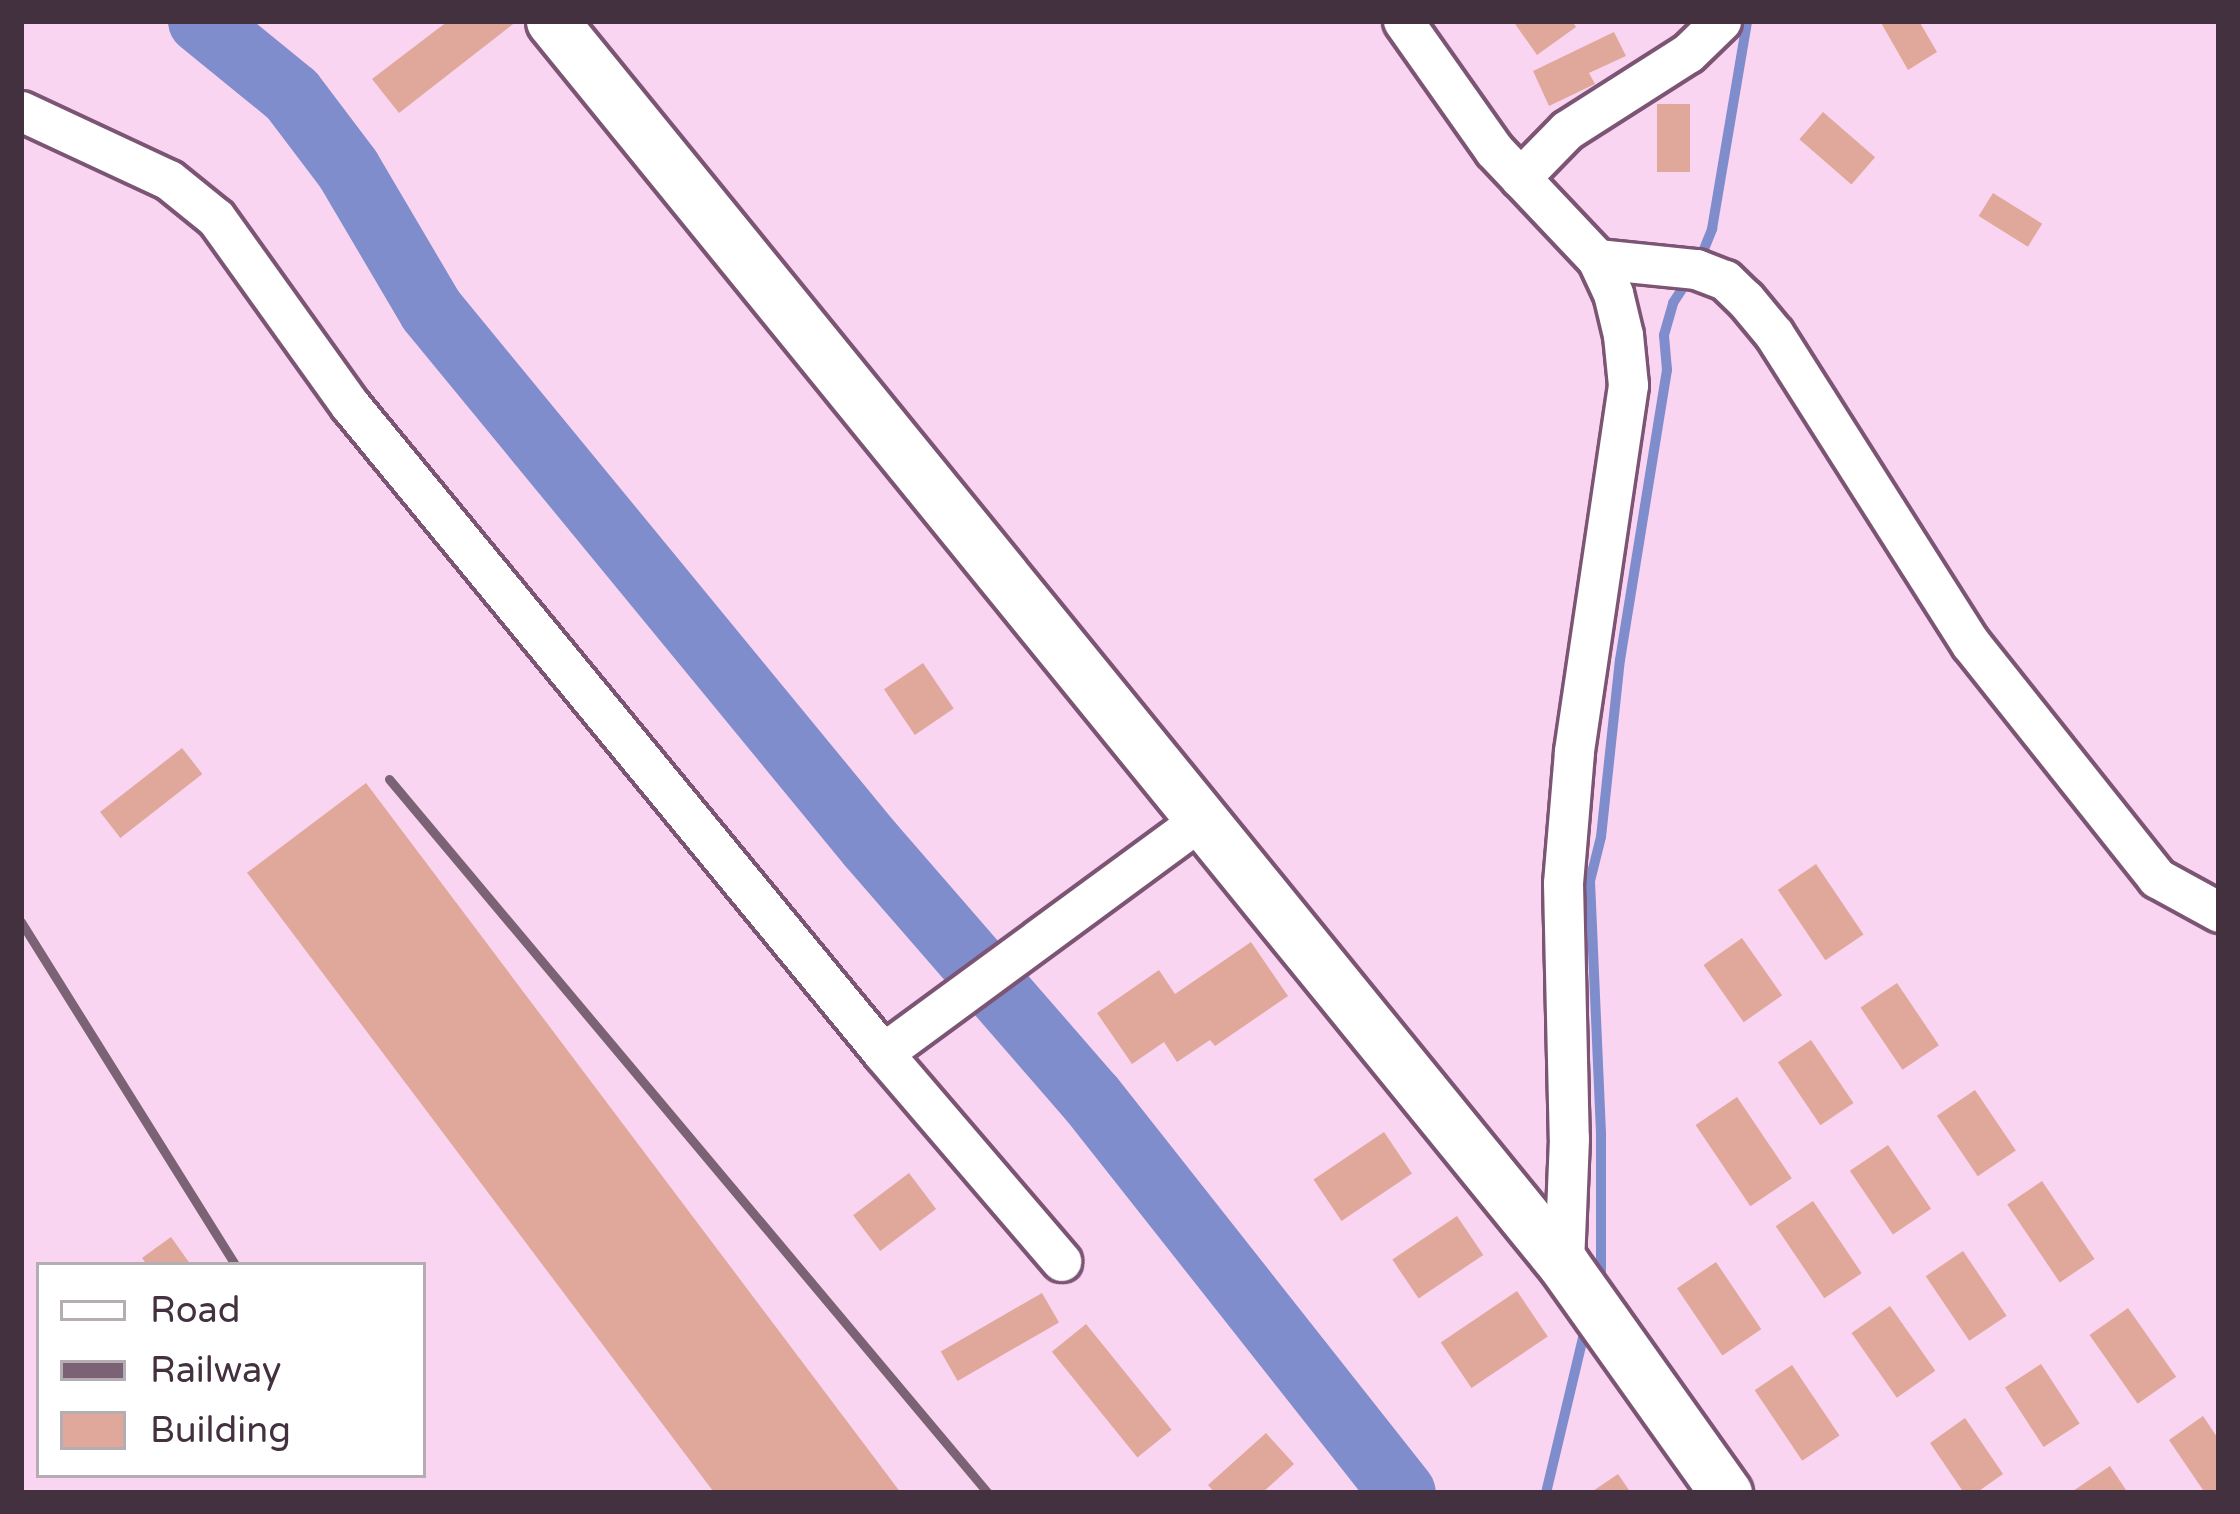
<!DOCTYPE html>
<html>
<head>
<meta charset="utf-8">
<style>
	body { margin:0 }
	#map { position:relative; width:2240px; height:1514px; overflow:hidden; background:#fad5f1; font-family:"Varela Round",sans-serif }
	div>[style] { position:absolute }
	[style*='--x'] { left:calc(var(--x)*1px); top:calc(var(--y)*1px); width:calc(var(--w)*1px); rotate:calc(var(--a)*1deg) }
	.stream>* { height:10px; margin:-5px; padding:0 5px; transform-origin:5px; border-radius:5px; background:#7f8dcd }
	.river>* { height:66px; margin:-33px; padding:0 33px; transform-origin:33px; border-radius:33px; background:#7f8dcd }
	.building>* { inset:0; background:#e0a89a; transform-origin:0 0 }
	.roads { filter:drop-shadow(3px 0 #7c5575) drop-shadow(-3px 0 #7c5575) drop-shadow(0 3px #7c5575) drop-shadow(0 -3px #7c5575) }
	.minor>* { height:39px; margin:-19.5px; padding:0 19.5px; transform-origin:19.5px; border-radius:19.5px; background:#fff }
	.tertiary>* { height:51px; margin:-25.5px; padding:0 25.5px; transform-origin:25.5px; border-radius:25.5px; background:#fff }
	.rail>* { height:9px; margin:-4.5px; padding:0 4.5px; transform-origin:4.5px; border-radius:4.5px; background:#7b6375 }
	span { translate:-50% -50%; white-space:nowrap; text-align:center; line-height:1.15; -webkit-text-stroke:10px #fff; paint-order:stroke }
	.frame { position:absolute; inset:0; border:24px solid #43313f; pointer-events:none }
	.legend { position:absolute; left:36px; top:1262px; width:390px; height:216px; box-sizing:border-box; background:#fff; border:3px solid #b4adb2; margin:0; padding:15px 21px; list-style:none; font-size:36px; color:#43313f }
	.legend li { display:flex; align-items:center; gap:24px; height:60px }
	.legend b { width:60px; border:3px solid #b4adb2 }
</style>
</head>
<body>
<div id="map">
	<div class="stream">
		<i style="--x:1698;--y:264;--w:38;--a:-68"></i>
		<i style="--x:1712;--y:229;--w:211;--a:-80.4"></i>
		<i style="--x:1601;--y:1287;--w:154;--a:-90"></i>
		<i style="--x:1601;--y:1133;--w:252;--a:-92.5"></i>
		<i style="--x:1590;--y:881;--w:45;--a:-76"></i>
		<i style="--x:1601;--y:837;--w:178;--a:-83.9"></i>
		<i style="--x:1620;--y:660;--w:294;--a:-80.8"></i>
		<i style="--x:1667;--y:370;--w:35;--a:-95"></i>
		<i style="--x:1664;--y:335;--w:33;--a:-74"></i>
		<i style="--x:1673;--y:303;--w:27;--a:-57"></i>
		<i style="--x:1546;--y:1493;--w:163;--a:-76.6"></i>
	</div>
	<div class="river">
		<i style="--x:201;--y:21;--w:117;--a:39.1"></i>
		<i style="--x:292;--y:95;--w:93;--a:52.9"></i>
		<i style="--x:348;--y:169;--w:164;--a:59.5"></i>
		<i style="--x:431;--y:310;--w:691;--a:50.58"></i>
		<i style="--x:870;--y:844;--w:337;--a:49"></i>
		<i style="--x:1091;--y:1098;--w:503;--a:51.7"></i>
	</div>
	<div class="building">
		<i style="clip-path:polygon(448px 21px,517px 21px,399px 113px,372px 79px)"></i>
		<i style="clip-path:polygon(1513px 21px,1572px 21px,1576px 27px,1537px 55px)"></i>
		<i style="clip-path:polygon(1880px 21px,1919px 21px,1937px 52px,1908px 70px)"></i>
		<i style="clip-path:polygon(1614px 32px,1626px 56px,1589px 73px,1595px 84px,1549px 106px,1533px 71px)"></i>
		<i style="left:1657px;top:104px;width:33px;height:68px"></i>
		<i style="left:1823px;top:112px;width:69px;height:36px;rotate:41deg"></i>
		<i style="left:1993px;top:193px;width:58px;height:27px;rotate:32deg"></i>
		<i style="left:923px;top:663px;width:55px;height:47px;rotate:56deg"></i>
		<i style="left:182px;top:748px;width:33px;height:104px;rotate:52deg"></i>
		<i style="left:366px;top:783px;width:888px;height:149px;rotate:53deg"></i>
		<i style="left:1816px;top:864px;width:85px;height:46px;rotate:56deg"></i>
		<i style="left:1742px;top:938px;width:70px;height:47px;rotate:55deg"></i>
		<i style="clip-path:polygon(1251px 942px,1288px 996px,1215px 1046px,1210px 1040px,1177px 1062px,1164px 1042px,1132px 1064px,1097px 1013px,1159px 970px,1175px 994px)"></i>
		<i style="left:1897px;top:983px;width:75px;height:44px;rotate:56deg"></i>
		<i style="left:1811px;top:1040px;width:76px;height:40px;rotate:56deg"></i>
		<i style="left:1975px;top:1090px;width:73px;height:46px;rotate:56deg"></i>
		<i style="left:1737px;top:1097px;width:98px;height:50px;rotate:56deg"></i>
		<i style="left:1384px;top:1132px;width:50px;height:85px;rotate:56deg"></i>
		<i style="left:1888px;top:1145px;width:77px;height:46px;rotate:56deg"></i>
		<i style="left:909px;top:1173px;width:45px;height:70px;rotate:53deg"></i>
		<i style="left:2042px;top:1181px;width:94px;height:42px;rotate:56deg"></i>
		<i style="left:1813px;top:1201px;width:87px;height:45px;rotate:56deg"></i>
		<i style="left:1457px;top:1216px;width:47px;height:78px;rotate:56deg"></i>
		<i style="clip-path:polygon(171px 1237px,191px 1265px,147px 1265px,142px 1258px)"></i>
		<i style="left:1963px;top:1251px;width:78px;height:45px;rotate:56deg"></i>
		<i style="left:1716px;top:1262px;width:81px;height:47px;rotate:56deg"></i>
		<i style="left:1517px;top:1291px;width:55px;height:92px;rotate:56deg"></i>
		<i style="left:1042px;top:1293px;width:34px;height:117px;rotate:60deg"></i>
		<i style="left:1890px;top:1306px;width:79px;height:47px;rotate:55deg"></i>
		<i style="left:2128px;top:1308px;width:84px;height:47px;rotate:55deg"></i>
		<i style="left:1086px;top:1324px;width:136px;height:44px;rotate:51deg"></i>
		<i style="left:2041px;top:1364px;width:71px;height:43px;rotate:57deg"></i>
		<i style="left:1792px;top:1365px;width:85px;height:45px;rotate:56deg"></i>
		<i style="clip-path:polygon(2203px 1416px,2219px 1440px,2219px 1493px,2205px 1493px,2169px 1440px)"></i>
		<i style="clip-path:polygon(1965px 1418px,2003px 1474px,1976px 1493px,1964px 1493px,1930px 1443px)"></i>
		<i style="clip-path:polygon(1266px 1433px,1294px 1464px,1262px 1493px,1215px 1493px,1208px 1485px)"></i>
		<i style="clip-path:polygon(2110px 1466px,2128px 1493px,2070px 1493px)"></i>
		<i style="clip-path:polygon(1618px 1474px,1631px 1493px,1590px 1493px)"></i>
	</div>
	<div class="roads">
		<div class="minor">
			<i style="--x:1403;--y:21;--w:158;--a:54.8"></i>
			<i style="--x:1494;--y:150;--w:150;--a:46.6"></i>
			<i style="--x:1597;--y:259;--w:38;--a:65"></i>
			<i style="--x:1613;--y:293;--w:43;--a:76.6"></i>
			<i style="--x:1623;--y:335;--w:50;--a:84.3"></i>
			<i style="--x:1628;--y:385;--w:371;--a:98.4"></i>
			<i style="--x:1574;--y:752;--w:131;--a:94.8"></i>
			<i style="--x:1563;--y:883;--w:255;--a:88.7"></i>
			<i style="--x:1569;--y:1138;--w:127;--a:92.3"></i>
			<i style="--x:21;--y:111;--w:163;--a:25"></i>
			<i style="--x:169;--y:180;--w:60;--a:39"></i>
			<i style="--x:216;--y:218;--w:230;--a:54.4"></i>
			<i style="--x:350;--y:405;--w:839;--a:50.56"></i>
			<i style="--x:883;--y:1053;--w:274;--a:49.4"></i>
			<i style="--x:1520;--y:178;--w:67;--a:-45.6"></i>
			<i style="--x:1567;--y:130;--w:143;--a:-32.5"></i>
			<i style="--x:1688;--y:53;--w:46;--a:-44.1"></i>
			<i style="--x:1597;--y:259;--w:100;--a:5.8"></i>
			<i style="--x:1696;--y:269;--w:31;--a:21"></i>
			<i style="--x:1725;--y:280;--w:28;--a:44"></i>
			<i style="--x:1745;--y:299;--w:45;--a:50.4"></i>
			<i style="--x:1774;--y:334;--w:367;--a:57.6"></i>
			<i style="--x:1971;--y:644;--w:299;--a:51.5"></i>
			<i style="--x:2157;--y:878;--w:71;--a:28.7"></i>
			<i style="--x:883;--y:1053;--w:395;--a:-36.3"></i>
		</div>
		<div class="tertiary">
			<i style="--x:552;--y:21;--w:1604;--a:50.87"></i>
			<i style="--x:1564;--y:1265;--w:280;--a:54.6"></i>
		</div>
	</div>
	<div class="rail">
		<i style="--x:389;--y:779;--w:932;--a:50.01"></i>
		<i style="--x:21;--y:922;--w:404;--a:58"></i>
	</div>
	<div class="frame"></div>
	<ul class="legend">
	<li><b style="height:15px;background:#fff"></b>Road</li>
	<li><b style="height:15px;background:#7b6375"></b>Railway</li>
	<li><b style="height:33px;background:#e0a89a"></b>Building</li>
	</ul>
</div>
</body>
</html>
